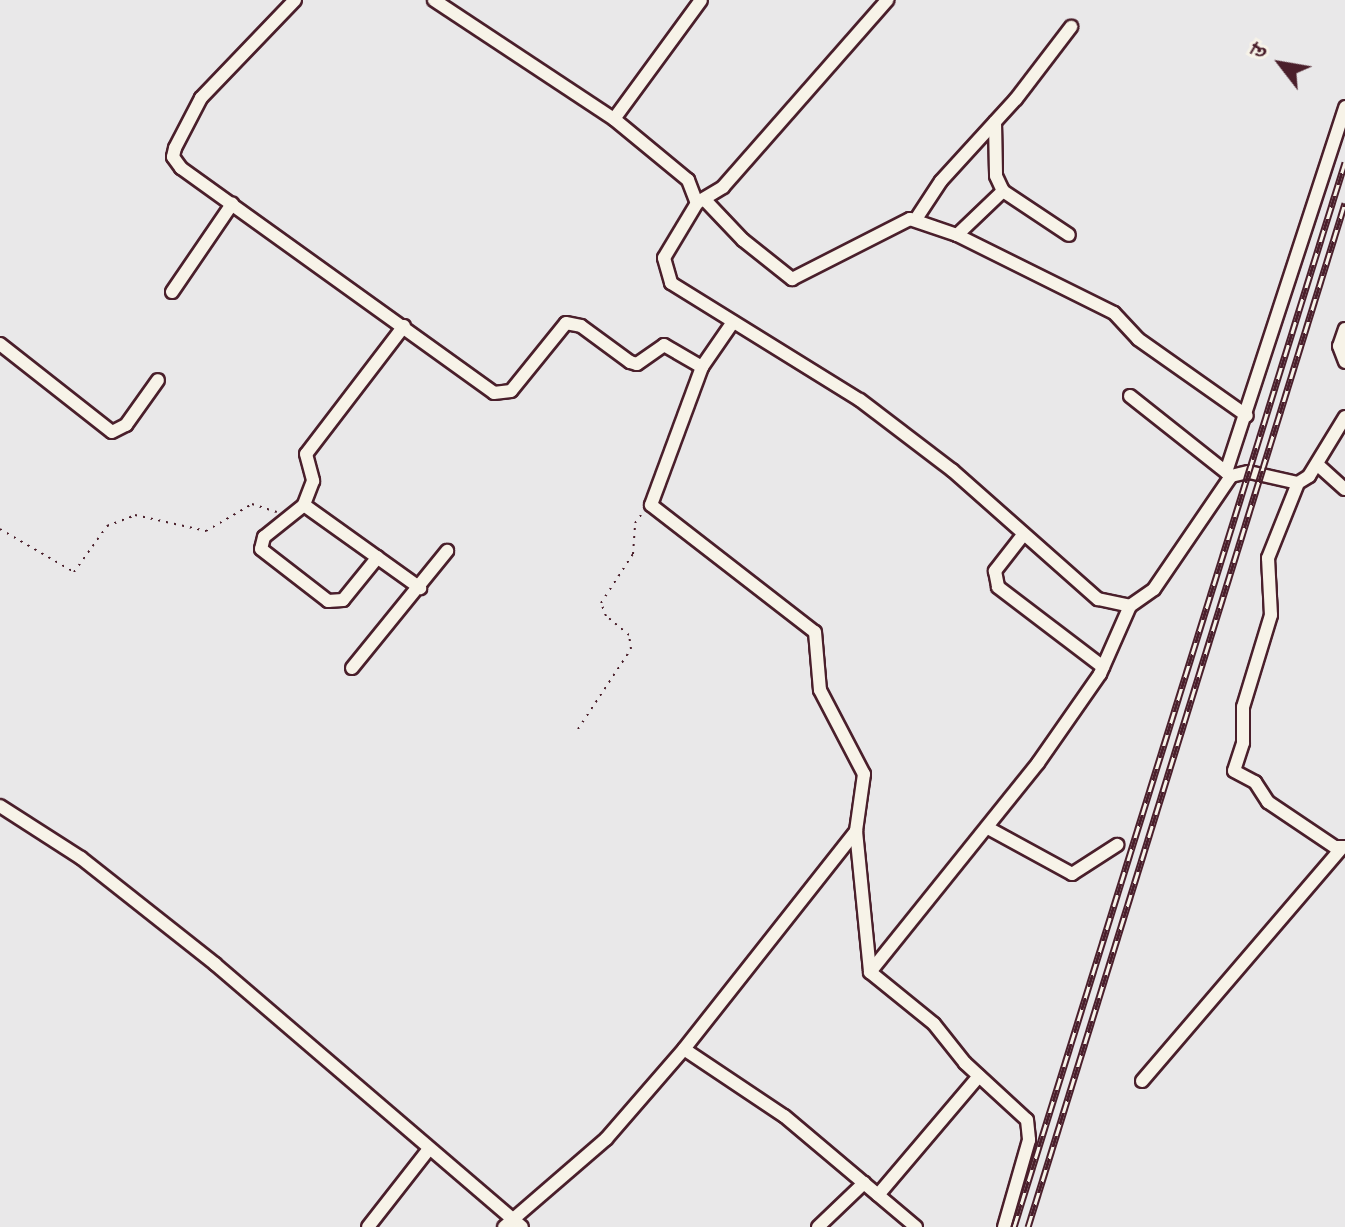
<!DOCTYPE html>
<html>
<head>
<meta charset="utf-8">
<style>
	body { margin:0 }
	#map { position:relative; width:1345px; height:1227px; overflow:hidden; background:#e9e8e9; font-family:Dekko,"Playpen Sans Deva",sans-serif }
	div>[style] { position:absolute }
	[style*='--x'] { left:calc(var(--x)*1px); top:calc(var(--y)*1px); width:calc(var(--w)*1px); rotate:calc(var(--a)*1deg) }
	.path>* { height:2px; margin-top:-1px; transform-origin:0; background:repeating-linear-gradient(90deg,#4a1f2b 0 2px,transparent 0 8px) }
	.roads { filter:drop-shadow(2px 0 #4a1f2b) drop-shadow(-2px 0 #4a1f2b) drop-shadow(0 2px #4a1f2b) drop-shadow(0 -2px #4a1f2b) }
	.minor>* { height:12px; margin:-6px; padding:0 6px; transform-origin:6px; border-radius:6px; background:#f7f3e8 }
	.rail>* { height:7px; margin-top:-3.5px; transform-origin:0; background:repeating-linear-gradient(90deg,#f7f3e8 0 12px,#4a1f2b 0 24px); box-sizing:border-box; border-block:2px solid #4a1f2b }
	span { translate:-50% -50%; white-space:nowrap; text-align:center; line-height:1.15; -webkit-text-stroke:6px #f7f3e8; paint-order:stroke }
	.north { position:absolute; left:1241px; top:24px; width:80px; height:80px; -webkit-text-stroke:6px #f7f3e8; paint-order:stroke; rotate:301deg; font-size:22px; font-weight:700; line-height:32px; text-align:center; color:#4a1f2b }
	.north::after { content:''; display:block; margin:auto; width:28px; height:36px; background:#4a1f2b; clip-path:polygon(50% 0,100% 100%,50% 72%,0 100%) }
</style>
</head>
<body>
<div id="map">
	<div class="path">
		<i style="--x:0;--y:529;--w:86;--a:30.2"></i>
		<i style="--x:74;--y:572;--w:57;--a:-54.3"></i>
		<i style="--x:107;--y:526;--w:30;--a:-21"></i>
		<i style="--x:135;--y:515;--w:73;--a:12.7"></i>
		<i style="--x:206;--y:531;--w:53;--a:-30.4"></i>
		<i style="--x:252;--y:504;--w:26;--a:18"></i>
		<i style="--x:578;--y:729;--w:96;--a:-56.5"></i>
		<i style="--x:631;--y:649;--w:14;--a:-98"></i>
		<i style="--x:629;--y:635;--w:30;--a:-140"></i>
		<i style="--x:606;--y:616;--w:14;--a:-111"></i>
		<i style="--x:601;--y:603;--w:59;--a:-56.9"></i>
		<i style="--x:633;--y:554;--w:31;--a:-86"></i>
		<i style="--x:635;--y:523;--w:10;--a:-53"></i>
	</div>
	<div class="roads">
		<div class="minor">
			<i style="--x:295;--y:0;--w:136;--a:133.8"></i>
			<i style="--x:201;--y:98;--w:56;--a:117.5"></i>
			<i style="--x:175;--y:148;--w:9;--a:103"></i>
			<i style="--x:173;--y:157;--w:14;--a:54"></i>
			<i style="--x:181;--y:168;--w:385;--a:35.7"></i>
			<i style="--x:494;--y:393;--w:17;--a:-7"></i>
			<i style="--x:511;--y:391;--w:87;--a:-51"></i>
			<i style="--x:566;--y:323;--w:15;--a:11"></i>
			<i style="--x:581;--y:326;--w:61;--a:36.3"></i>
			<i style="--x:630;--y:362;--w:7;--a:16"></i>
			<i style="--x:637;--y:364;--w:33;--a:-35"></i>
			<i style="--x:664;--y:345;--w:44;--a:30.1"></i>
			<i style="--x:434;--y:0;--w:216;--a:33.5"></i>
			<i style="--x:614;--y:119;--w:96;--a:39.5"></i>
			<i style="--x:688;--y:180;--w:25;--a:69"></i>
			<i style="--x:697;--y:203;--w:64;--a:121"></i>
			<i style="--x:664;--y:258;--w:26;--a:74"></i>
			<i style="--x:671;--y:283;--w:222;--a:31.8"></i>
			<i style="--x:860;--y:400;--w:116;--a:37.3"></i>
			<i style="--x:952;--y:470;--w:195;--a:41.5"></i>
			<i style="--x:1098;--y:599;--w:33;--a:12"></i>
			<i style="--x:1130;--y:606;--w:29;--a:-35"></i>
			<i style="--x:1154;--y:589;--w:137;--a:-55.7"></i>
			<i style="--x:1231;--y:476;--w:18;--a:-13"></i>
			<i style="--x:1249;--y:472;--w:50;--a:12.7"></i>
			<i style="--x:1298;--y:483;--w:13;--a:-32"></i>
			<i style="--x:1309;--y:476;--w:69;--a:-58.6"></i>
			<i style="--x:614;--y:119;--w:147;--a:-53.8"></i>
			<i style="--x:995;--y:122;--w:54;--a:88.9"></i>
			<i style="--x:996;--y:176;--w:17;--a:65"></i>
			<i style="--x:1003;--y:191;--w:79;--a:33.7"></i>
			<i style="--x:704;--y:199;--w:57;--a:46.4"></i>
			<i style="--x:743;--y:240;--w:63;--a:38.5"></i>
			<i style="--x:792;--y:279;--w:132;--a:-27"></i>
			<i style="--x:910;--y:219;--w:50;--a:18.8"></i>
			<i style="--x:957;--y:235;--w:175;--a:26.4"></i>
			<i style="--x:1114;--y:313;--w:35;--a:47"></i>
			<i style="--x:1138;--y:339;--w:133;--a:35.2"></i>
			<i style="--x:700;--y:201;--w:27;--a:-31"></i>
			<i style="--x:723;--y:187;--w:249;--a:-48.7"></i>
			<i style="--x:916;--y:219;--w:45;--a:-56.7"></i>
			<i style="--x:941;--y:181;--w:111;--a:-47.6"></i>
			<i style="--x:1016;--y:99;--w:91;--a:-52.6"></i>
			<i style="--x:957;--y:235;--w:64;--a:-43.7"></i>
			<i style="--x:172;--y:292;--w:107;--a:-55.7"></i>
			<i style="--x:733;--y:322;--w:55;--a:124.6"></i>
			<i style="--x:702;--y:367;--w:147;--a:110.3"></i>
			<i style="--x:651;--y:505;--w:207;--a:37.8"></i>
			<i style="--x:815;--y:632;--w:58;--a:85.1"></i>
			<i style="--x:820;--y:690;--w:95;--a:62.4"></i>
			<i style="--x:864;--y:774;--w:58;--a:98"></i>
			<i style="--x:404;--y:326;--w:161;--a:127.4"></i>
			<i style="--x:306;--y:454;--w:28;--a:75"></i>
			<i style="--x:313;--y:481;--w:26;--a:111"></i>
			<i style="--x:304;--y:505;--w:143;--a:35.6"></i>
			<i style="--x:1345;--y:329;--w:18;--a:109"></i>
			<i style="--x:1339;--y:346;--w:17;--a:69"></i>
			<i style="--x:0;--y:344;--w:142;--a:38.2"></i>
			<i style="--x:112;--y:432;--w:16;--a:-27"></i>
			<i style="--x:126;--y:425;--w:55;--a:-54.6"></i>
			<i style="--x:1130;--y:396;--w:129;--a:38.4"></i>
			<i style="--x:1318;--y:465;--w:36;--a:42"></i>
			<i style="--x:1226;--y:472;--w:384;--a:-71.9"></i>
			<i style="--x:1298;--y:483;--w:81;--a:111.8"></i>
			<i style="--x:1268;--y:558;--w:57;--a:87"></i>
			<i style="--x:1271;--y:615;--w:96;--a:106.9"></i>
			<i style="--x:1243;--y:707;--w:36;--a:90"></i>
			<i style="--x:1243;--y:743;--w:29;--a:108"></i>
			<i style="--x:1234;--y:771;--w:24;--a:28"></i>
			<i style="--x:1255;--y:782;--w:24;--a:57"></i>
			<i style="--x:1268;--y:802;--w:81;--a:33.9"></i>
			<i style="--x:1335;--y:847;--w:10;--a:0"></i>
			<i style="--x:304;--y:505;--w:51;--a:141.3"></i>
			<i style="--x:264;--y:537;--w:12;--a:104"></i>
			<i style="--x:261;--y:549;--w:85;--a:37.8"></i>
			<i style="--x:328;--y:601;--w:15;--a:-4"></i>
			<i style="--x:343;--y:600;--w:55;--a:-50.9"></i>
			<i style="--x:1023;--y:535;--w:46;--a:127.9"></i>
			<i style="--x:995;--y:571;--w:16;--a:79"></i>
			<i style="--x:998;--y:587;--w:132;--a:37.3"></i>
			<i style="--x:352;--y:668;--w:151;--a:-50.9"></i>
			<i style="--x:0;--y:806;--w:96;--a:32.7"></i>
			<i style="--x:81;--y:858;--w:171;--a:38.3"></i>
			<i style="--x:215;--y:964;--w:404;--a:40.6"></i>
			<i style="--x:988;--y:828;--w:96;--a:28.7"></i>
			<i style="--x:1072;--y:874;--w:54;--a:-32.8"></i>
			<i style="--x:870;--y:972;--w:82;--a:39.1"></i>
			<i style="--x:934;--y:1024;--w:50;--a:51.5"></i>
			<i style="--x:965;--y:1063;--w:84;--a:42.6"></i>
			<i style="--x:1027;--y:1120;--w:20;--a:84"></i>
			<i style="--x:1029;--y:1140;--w:91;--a:106"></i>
			<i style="--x:1142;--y:1081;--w:306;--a:-49.4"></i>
			<i style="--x:878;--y:1195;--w:156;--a:-49.7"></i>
			<i style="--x:368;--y:1227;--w:99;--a:-52"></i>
			<i style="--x:504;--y:1227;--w:135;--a:-40.8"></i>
			<i style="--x:606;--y:1139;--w:119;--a:-49.1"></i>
			<i style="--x:818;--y:1227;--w:64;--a:-43.7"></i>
			<i style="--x:916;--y:1227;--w:172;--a:-139.9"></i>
			<i style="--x:784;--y:1116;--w:120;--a:-146.2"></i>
			<i style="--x:684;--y:1049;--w:278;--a:-51.7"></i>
			<i style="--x:856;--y:831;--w:142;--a:84.3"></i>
			<i style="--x:870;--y:972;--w:268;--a:-51.2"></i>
			<i style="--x:1038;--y:763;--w:108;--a:-55.1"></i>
			<i style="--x:1100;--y:674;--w:74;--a:-66.2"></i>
		</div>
	</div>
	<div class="rail">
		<i style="--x:1014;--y:1227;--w:1115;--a:-72.73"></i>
		<i style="--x:1028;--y:1227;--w:1072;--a:-72.8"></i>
	</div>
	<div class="north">उ</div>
</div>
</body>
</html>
